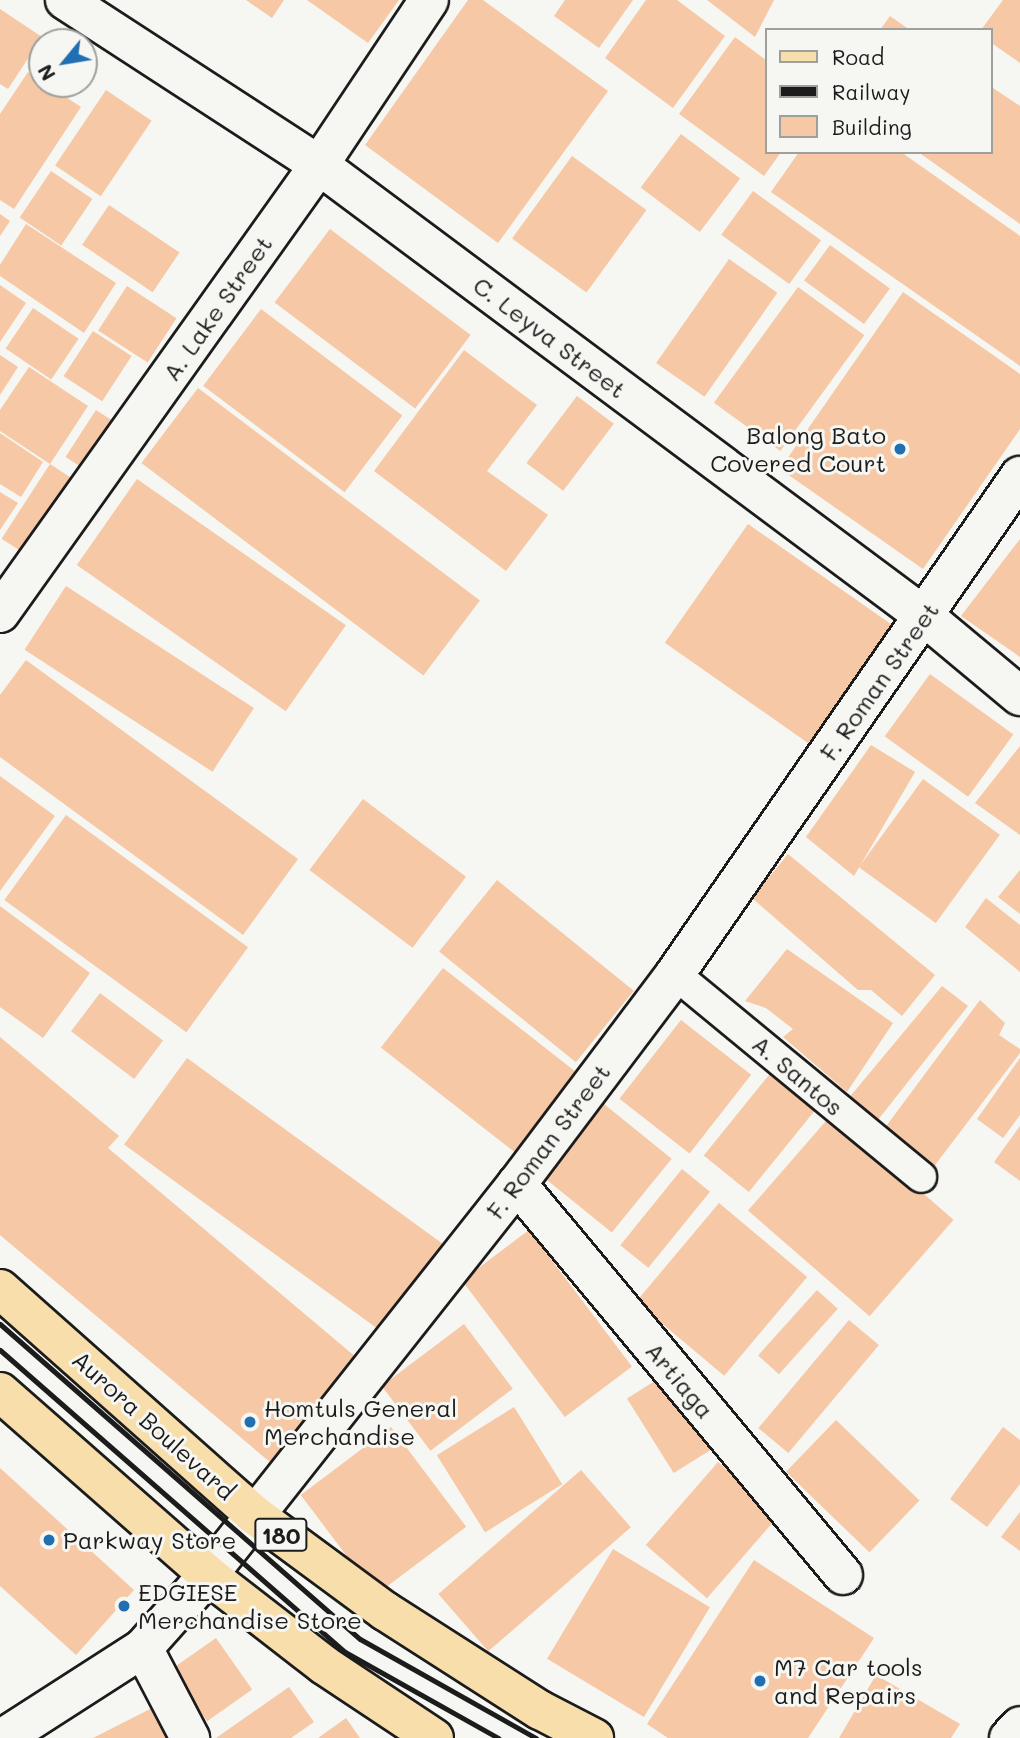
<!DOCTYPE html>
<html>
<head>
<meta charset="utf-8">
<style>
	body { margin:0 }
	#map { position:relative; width:1020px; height:1738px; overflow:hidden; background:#f6f6f2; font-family:Mali,sans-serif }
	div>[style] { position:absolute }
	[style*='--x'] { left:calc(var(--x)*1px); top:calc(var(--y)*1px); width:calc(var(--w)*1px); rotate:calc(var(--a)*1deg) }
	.building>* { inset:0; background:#f6c8a5; transform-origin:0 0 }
	.roads { filter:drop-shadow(2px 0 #1c1c1c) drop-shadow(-2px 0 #1c1c1c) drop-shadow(0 2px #1c1c1c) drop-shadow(0 -2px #1c1c1c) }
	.lane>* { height:30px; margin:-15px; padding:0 15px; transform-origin:15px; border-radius:15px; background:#f6f6f2 }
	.street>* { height:38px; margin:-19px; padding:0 19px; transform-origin:19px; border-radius:19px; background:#f6f6f2 }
	.primary>* { height:38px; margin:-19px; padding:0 19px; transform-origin:19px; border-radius:19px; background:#f8deab }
	.rail>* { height:5px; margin:-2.5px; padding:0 2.5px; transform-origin:2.5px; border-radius:2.5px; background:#1c1c1c }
	.dots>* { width:19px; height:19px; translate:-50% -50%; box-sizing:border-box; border:4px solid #f6f6f2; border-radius:50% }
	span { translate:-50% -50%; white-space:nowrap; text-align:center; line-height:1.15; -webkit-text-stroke:6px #f6f6f2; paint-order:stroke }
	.shield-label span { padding:2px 5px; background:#f6f6f2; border:2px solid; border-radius:5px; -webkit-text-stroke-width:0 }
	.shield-label { font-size:23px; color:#1c1c1c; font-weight:700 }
	.street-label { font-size:24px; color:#1c1c1c }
	.poi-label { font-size:24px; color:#1c1c1c }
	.right { translate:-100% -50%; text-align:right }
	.left { translate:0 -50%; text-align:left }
	.legend { position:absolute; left:765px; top:28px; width:228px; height:126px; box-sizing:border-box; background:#f6f6f2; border:2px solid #9f9f9c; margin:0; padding:9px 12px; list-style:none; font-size:21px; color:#1c1c1c }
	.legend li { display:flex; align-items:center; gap:14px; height:35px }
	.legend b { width:35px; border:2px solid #9f9f9c }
	.north { position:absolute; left:28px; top:28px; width:70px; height:70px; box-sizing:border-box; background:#f6f6f2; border:2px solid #9f9f9c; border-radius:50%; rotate:240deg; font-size:19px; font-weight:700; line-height:28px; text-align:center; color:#1c1c1c }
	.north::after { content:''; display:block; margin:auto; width:24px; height:32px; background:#1f6fb2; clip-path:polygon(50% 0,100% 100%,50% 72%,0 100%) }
</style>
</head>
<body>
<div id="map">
	<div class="building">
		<i style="clip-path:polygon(246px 0,284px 0,272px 18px)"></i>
		<i style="clip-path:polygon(307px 0,399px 0,368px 43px)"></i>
		<i style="clip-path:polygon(468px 0,483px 0,608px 91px,498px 243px,365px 145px)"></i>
		<i style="clip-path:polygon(565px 0,633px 0,599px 48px,554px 16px)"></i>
		<i style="clip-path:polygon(646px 0,677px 0,725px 36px,673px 108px,605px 58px)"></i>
		<i style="clip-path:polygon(707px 0,774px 0,755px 37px)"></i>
		<i style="clip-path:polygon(1003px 0,1020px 0,1020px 63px,990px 42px,990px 30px,981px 30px)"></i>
		<i style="clip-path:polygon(0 9px,42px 37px,8px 89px,0 84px)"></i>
		<i style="clip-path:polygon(890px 16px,910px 30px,880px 30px)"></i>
		<i style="clip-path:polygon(735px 37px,766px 60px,766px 152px,781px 152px,764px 176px,679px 114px)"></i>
		<i style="clip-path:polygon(28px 72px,81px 107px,14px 209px,0 200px,0 114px)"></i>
		<i style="clip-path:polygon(990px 86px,1020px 106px,1020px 224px,918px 152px,990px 152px)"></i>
		<i style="left:106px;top:90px;width:55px;height:91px;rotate:34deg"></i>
		<i style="left:681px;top:134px;width:74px;height:67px;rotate:37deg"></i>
		<i style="clip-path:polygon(799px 152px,901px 152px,1020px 236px,1020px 366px,771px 192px)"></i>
		<i style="left:572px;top:156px;width:92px;height:102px;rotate:36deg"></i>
		<i style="left:51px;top:171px;width:50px;height:56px;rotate:34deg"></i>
		<i style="left:753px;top:191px;width:84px;height:54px;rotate:36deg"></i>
		<i style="left:109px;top:205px;width:85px;height:48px;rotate:34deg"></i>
		<i style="clip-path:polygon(0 214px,10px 221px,0 236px)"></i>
		<i style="clip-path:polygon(26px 224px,116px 283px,84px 333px,0 276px,0 265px)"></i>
		<i style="left:330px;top:229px;width:176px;height:92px;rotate:37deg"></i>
		<i style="left:830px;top:245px;width:74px;height:44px;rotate:36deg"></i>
		<i style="left:729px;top:259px;width:59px;height:127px;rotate:35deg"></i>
		<i style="clip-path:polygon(0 285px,26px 303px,0 342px)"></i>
		<i style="left:127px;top:286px;width:59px;height:53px;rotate:33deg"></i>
		<i style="left:798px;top:287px;width:82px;height:143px;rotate:36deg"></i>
		<i style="clip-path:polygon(903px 292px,1020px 374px,1020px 429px,923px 569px,780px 469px)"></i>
		<i style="left:33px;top:308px;width:55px;height:49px;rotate:34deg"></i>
		<i style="left:261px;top:309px;width:177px;height:96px;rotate:37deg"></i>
		<i style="left:93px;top:331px;width:46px;height:54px;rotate:33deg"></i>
		<i style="clip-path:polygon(464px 350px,537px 405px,487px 471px,548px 515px,506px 571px,374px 471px)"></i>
		<i style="clip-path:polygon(0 355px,18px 367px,0 395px)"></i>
		<i style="clip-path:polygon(29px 367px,88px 406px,50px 464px,0 431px,0 410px)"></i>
		<i style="left:198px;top:388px;width:353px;height:94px;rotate:37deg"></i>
		<i style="left:577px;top:396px;width:46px;height:84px;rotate:37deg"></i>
		<i style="left:96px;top:410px;width:30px;height:56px;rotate:33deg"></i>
		<i style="clip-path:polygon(0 433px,43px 462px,21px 497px,0 484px)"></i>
		<i style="left:50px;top:464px;width:37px;height:89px;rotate:33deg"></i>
		<i style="left:137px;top:479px;width:255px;height:105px;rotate:35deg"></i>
		<i style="clip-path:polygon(0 492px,18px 503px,0 530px)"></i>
		<i style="left:748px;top:524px;width:180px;height:145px;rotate:35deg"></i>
		<i style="clip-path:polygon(1020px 539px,1020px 657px,961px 616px)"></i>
		<i style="left:66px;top:586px;width:224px;height:76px;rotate:33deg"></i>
		<i style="clip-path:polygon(26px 660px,298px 859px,243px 935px,0 757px,0 695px)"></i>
		<i style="left:930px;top:674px;width:103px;height:77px;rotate:36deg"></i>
		<i style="clip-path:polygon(871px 745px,915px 772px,854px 876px,806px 837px)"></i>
		<i style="clip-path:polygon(1020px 746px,1020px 835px,975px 803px)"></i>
		<i style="clip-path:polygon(0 776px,55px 816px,0 891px)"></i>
		<i style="left:923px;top:779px;width:95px;height:109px;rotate:36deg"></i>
		<i style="left:363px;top:799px;width:129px;height:89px;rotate:37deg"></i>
		<i style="left:66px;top:815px;width:225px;height:105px;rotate:36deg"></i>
		<i style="clip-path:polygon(788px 854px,935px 975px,902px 1016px,871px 990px,858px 990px,752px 898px)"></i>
		<i style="clip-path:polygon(1020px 870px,1020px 914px,998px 897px)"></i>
		<i style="left:497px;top:880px;width:176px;height:92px;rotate:39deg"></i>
		<i style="clip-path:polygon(986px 898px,1020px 925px,1020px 972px,965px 927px)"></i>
		<i style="clip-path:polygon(0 906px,90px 973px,43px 1038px,0 1007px)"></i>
		<i style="clip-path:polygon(787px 949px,893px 1023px,847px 1092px,783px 1037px,793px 1029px,766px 1008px,745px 1001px)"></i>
		<i style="left:443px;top:968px;width:170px;height:101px;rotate:38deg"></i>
		<i style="clip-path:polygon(942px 986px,968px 1006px,877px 1121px,843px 1105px)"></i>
		<i style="left:100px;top:993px;width:79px;height:48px;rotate:37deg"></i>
		<i style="clip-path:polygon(980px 1000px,1005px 1023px,999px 1035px,1020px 1049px,1020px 1053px,929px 1173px,884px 1129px)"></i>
		<i style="left:681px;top:1020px;width:89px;height:100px;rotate:38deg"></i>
		<i style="clip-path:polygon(0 1037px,119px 1136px,108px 1148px,364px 1364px,277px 1468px,0 1235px)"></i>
		<i style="left:187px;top:1058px;width:316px;height:107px;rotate:36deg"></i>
		<i style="clip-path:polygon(1020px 1058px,1020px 1115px,1003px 1138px,977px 1119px)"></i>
		<i style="left:773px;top:1070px;width:58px;height:110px;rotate:39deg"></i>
		<i style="left:604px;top:1104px;width:87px;height:95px;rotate:39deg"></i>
		<i style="left:832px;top:1114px;width:161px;height:128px;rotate:41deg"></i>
		<i style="clip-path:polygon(1020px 1126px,1020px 1181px,994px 1162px)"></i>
		<i style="left:682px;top:1169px;width:36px;height:98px;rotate:39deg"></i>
		<i style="left:719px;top:1203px;width:115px;height:129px;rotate:40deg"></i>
		<i style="left:529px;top:1230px;width:171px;height:84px;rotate:53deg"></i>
		<i style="left:817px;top:1290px;width:28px;height:88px;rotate:42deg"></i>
		<i style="left:849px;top:1320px;width:39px;height:141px;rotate:40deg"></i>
		<i style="left:464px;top:1324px;width:81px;height:103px;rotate:53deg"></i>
		<i style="left:666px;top:1374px;width:88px;height:46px;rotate:58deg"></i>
		<i style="left:514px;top:1407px;width:91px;height:91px;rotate:58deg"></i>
		<i style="left:836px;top:1420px;width:116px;height:72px;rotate:44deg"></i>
		<i style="left:391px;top:1427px;width:125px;height:113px;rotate:53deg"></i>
		<i style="clip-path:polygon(1003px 1427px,1020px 1440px,1020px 1484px,987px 1527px,950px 1499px)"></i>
		<i style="left:718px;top:1462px;width:81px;height:110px;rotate:41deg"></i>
		<i style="clip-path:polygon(0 1468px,134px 1590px,76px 1655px,0 1586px)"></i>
		<i style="left:581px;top:1470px;width:76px;height:189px;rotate:49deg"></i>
		<i style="clip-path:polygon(1020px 1512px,1020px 1551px,1001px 1537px)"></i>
		<i style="left:613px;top:1549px;width:113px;height:128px;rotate:31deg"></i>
		<i style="clip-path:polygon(754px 1560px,874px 1638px,808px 1738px,668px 1738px,647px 1724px)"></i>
		<i style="left:216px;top:1638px;width:63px;height:55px;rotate:55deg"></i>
		<i style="clip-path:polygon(876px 1675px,960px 1724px,951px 1738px,839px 1738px)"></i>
		<i style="clip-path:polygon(289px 1687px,314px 1722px,291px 1738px,216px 1738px)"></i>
		<i style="clip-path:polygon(160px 1704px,177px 1738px,93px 1738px)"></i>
		<i style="clip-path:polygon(346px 1718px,360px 1738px,318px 1738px)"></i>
	</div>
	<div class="roads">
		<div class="lane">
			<i style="--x:675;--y:974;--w:319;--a:39.5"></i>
		</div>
		<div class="street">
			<i style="--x:65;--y:0;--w:303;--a:33"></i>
			<i style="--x:319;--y:165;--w:755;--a:36.7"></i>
			<i style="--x:924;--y:616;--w:125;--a:39.8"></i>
			<i style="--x:0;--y:613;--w:550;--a:-54.55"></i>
			<i style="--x:319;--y:165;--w:198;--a:-56.3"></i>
			<i style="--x:517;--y:1184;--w:509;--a:50.18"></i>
			<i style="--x:143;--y:1648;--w:102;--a:62.4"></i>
			<i style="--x:3;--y:1738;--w:166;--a:-32.7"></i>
			<i style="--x:143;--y:1648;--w:98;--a:-48.3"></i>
			<i style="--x:208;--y:1575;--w:498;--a:-51.7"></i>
			<i style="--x:517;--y:1184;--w:263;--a:-53"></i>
			<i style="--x:675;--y:974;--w:606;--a:-55.29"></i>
			<i style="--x:1009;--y:1738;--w:16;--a:-47"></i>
		</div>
		<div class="primary">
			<i style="--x:0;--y:1289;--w:342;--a:41.6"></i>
			<i style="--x:256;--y:1516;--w:160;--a:36.4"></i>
			<i style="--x:385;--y:1611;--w:184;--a:32.6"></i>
			<i style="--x:540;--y:1710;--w:61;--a:27.4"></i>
			<i style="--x:0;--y:1392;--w:277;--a:41.3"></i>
			<i style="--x:208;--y:1575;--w:147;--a:37.8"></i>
			<i style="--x:324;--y:1665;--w:132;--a:33.6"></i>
		</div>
	</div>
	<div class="rail">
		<i style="--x:0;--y:1324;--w:478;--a:41.2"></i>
		<i style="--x:360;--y:1639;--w:202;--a:29.4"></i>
		<i style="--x:0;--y:1350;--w:459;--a:41.2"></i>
		<i style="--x:345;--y:1652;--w:176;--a:29.3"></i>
	</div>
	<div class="dots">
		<i style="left:900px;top:449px;background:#1f6fb2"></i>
		<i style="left:250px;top:1422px;background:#1f6fb2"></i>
		<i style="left:49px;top:1540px;background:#1f6fb2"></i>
		<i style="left:124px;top:1606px;background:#1f6fb2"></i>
		<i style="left:760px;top:1681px;background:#1f6fb2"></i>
	</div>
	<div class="shield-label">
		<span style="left:281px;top:1535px">180</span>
	</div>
	<div class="street-label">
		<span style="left:217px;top:308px;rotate:-55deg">A. Lake Street</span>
		<span style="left:550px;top:337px;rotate:37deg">C. Leyva Street</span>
		<span style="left:879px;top:681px;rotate:-55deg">F. Roman Street</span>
		<span style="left:798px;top:1075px;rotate:40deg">A. Santos</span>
		<span style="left:548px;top:1141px;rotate:-53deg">F. Roman Street</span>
		<span style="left:680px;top:1380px;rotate:50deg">Artiaga</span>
		<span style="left:154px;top:1425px;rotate:42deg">Aurora Boulevard</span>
	</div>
	<div class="poi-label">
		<span class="right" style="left:886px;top:449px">Balong Bato<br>Covered Court</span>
		<span class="left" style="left:264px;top:1422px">Homtuls General<br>Merchandise</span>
		<span class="left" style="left:63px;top:1540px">Parkway Store</span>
		<span class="left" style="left:138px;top:1606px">EDGIESE<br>Merchandise Store</span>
		<span class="left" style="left:774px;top:1681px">M7 Car tools<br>and Repairs</span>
	</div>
	<ul class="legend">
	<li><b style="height:9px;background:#f8deab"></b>Road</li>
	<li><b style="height:9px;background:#1c1c1c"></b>Railway</li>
	<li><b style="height:19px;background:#f6c8a5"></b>Building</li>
	</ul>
	<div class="north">N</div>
</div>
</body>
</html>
